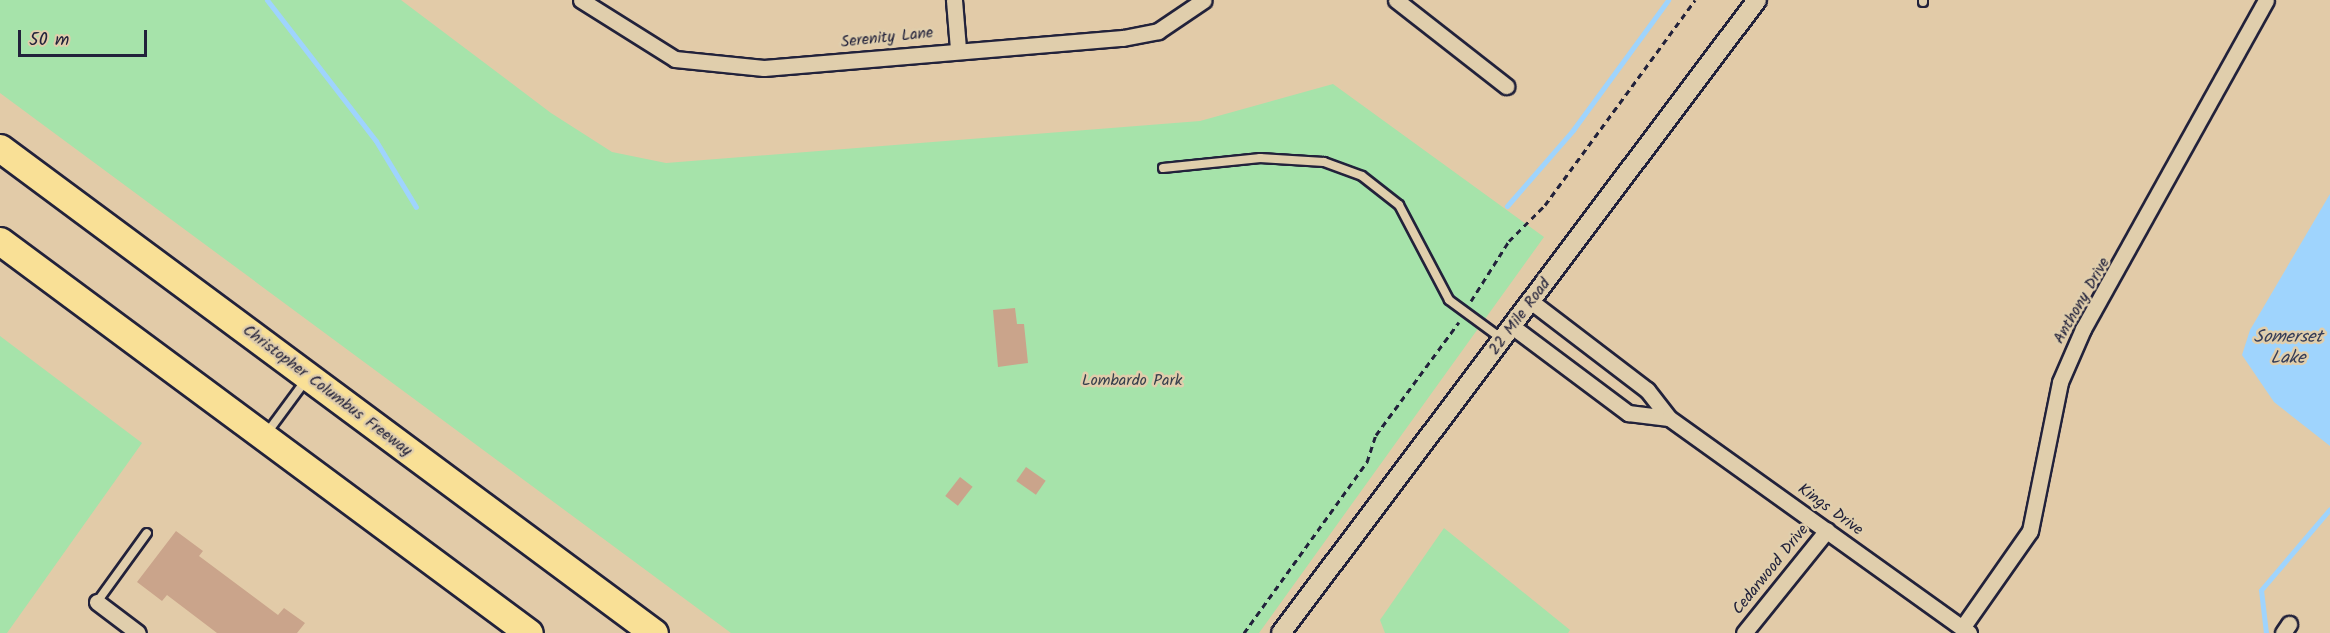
<!DOCTYPE html>
<html>
<head>
<meta charset="utf-8">
<style>
	body { margin:0 }
	#map { position:relative; width:2330px; height:633px; overflow:hidden; background:#e2cba8; font-family:Kalam,sans-serif }
	div>[style] { position:absolute }
	[style*='--x'] { left:calc(var(--x)*1px); top:calc(var(--y)*1px); width:calc(var(--w)*1px); rotate:calc(var(--a)*1deg) }
	.green>* { inset:0; background:#a6e3aa }
	.water>* { inset:0; background:#9fd4fd }
	.stream>* { height:5px; margin:-2.5px; padding:0 2.5px; transform-origin:2.5px; border-radius:2.5px; background:#9fd4fd }
	.building>* { inset:0; background:#caa48b; transform-origin:0 0 }
	.path>* { height:3px; margin-top:-1.5px; transform-origin:0; background:repeating-linear-gradient(90deg,#22223b 0 6px,transparent 0 10.5px) }
	.roads { filter:drop-shadow(2px 0 #22223b) drop-shadow(-2px 0 #22223b) drop-shadow(0 2px #22223b) drop-shadow(0 -2px #22223b) }
	.service>* { height:8px; margin:-4px; padding:0 4px; transform-origin:4px; border-radius:4px; background:#e0ceac }
	.minor>* { height:15px; margin:-7.5px; padding:0 7.5px; transform-origin:7.5px; border-radius:7.5px; background:#e0ceac }
	.tertiary>* { height:18px; margin:-9px; padding:0 9px; transform-origin:9px; border-radius:9px; background:#e0ceac }
	.motorway>* { height:27px; margin:-13.5px; padding:0 13.5px; transform-origin:13.5px; border-radius:13.5px; background:#f9e096 }
	span { translate:-50% -50%; white-space:nowrap; text-align:center; line-height:1.15; -webkit-text-stroke:5px #e0ceac; paint-order:stroke }
	.street-label { font-size:16px; color:#22223b }
	.park-label { font-size:16px; color:#363f4c }
	.water-label { font-size:18px; color:#353d58; font-style:italic }
	.scale { position:absolute; left:18px; top:30px; width:129px; height:27px; box-sizing:border-box; border:3px solid #22223b; border-top:0; padding-left:8px; font-size:18px; line-height:21px; white-space:nowrap; color:#22223b; -webkit-text-stroke:4px #e0ceac; paint-order:stroke }
</style>
</head>
<body>
<div id="map">
	<div class="green">
		<i style="clip-path:polygon(0 0,401px 0,551px 113px,612px 152px,666px 163px,1200px 121px,1333px 84px,1544px 237px,1259px 633px,731px 633px,0 93px)"></i>
		<i style="clip-path:polygon(0 336px,142px 443px,7px 633px,0 633px)"></i>
		<i style="clip-path:polygon(1444px 528px,1570px 630px,1568px 633px,1385px 633px,1380px 620px)"></i>
	</div>
	<div class="water">
		<i style="clip-path:polygon(2330px 194px,2330px 446px,2274px 402px,2242px 355px,2250px 330px)"></i>
	</div>
	<div class="stream">
		<i style="--x:267;--y:0;--w:178;--a:52.3"></i>
		<i style="--x:376;--y:141;--w:77;--a:58.8"></i>
		<i style="--x:1507;--y:206;--w:101;--a:-49"></i>
		<i style="--x:1573;--y:130;--w:161;--a:-53.8"></i>
		<i style="--x:2266;--y:633;--w:43;--a:-96.6"></i>
		<i style="--x:2261;--y:590;--w:106;--a:-49.6"></i>
	</div>
	<div class="building">
		<i style="clip-path:polygon(1015px 308px,1017px 324px,1024px 324px,1028px 363px,998px 367px,993px 310px)"></i>
		<i style="left:1026px;top:467px;width:24px;height:17px;rotate:35deg"></i>
		<i style="left:960px;top:477px;width:16px;height:24px;rotate:38deg"></i>
		<i style="clip-path:polygon(176px 531px,203px 551px,199px 556px,278px 615px,284px 608px,305px 623px,297px 633px,217px 633px,167px 595px,162px 601px,137px 582px)"></i>
	</div>
	<div class="path">
		<i style="--x:1471;--y:301;--w:71;--a:-57.7"></i>
		<i style="--x:1509;--y:241;--w:51;--a:-45"></i>
		<i style="--x:1545;--y:205;--w:254;--a:-53.8"></i>
		<i style="--x:1244;--y:633;--w:211;--a:-54.3"></i>
		<i style="--x:1367;--y:462;--w:28;--a:-72"></i>
		<i style="--x:1376;--y:435;--w:140;--a:-53.7"></i>
	</div>
	<div class="roads">
		<div class="service">
			<i style="--x:1923;--y:0;--w:2;--a:90"></i>
			<i style="--x:1163;--y:168;--w:98;--a:-5.9"></i>
			<i style="--x:1260;--y:158;--w:64;--a:3.6"></i>
			<i style="--x:1324;--y:162;--w:40;--a:20.2"></i>
			<i style="--x:1362;--y:176;--w:47;--a:38.1"></i>
			<i style="--x:1399;--y:205;--w:107;--a:62.2"></i>
			<i style="--x:1449;--y:300;--w:66;--a:36.3"></i>
			<i style="--x:267;--y:433;--w:66;--a:-53.7"></i>
			<i style="--x:97;--y:602;--w:85;--a:-54.1"></i>
		</div>
		<div class="minor">
			<i style="--x:581;--y:0;--w:111;--a:32.1"></i>
			<i style="--x:675;--y:59;--w:89;--a:5.8"></i>
			<i style="--x:764;--y:68;--w:360;--a:-4.8"></i>
			<i style="--x:1123;--y:38;--w:36;--a:-11"></i>
			<i style="--x:1158;--y:31;--w:55;--a:-34"></i>
			<i style="--x:954;--y:0;--w:49;--a:85.3"></i>
			<i style="--x:1396;--y:0;--w:140;--a:38"></i>
			<i style="--x:1513;--y:327;--w:144;--a:36.8"></i>
			<i style="--x:1628;--y:413;--w:41;--a:7"></i>
			<i style="--x:1669;--y:418;--w:36;--a:-128"></i>
			<i style="--x:1647;--y:390;--w:145;--a:-142.6"></i>
			<i style="--x:1669;--y:418;--w:369;--a:35.6"></i>
			<i style="--x:97;--y:602;--w:51;--a:37.1"></i>
			<i style="--x:1962;--y:628;--w:118;--a:-55"></i>
			<i style="--x:2030;--y:531;--w:152;--a:-78.6"></i>
			<i style="--x:2060;--y:382;--w:58;--a:-66.5"></i>
			<i style="--x:2083;--y:329;--w:376;--a:-60.9"></i>
			<i style="--x:1744;--y:633;--w:132;--a:-51.1"></i>
			<i style="--x:2283;--y:633;--w:11;--a:-56"></i>
		</div>
		<div class="tertiary">
			<i style="--x:1281;--y:633;--w:792;--a:-53.06"></i>
		</div>
		<div class="motorway">
			<i style="--x:0;--y:148;--w:814;--a:36.56"></i>
			<i style="--x:0;--y:241;--w:658;--a:36.54"></i>
		</div>
	</div>
	<div class="street-label">
		<span style="left:887px;top:38px;rotate:-6deg">Serenity Lane</span>
		<span style="left:2082px;top:301px;rotate:-60deg">Anthony Drive</span>
		<span style="left:1520px;top:317px;rotate:-53deg">22 Mile Road</span>
		<span style="left:327px;top:391px;rotate:37deg">Christopher Columbus Freeway</span>
		<span style="left:1830px;top:510px;rotate:36deg">Kings Drive</span>
		<span style="left:1771px;top:570px;rotate:-51deg">Cedarwood Drive</span>
	</div>
	<div class="park-label">
		<span style="left:1132px;top:381px">Lombardo Park</span>
	</div>
	<div class="water-label">
		<span style="left:2288px;top:349px">Somerset<br>Lake</span>
	</div>
	<div class="scale">50 m</div>
</div>
</body>
</html>
